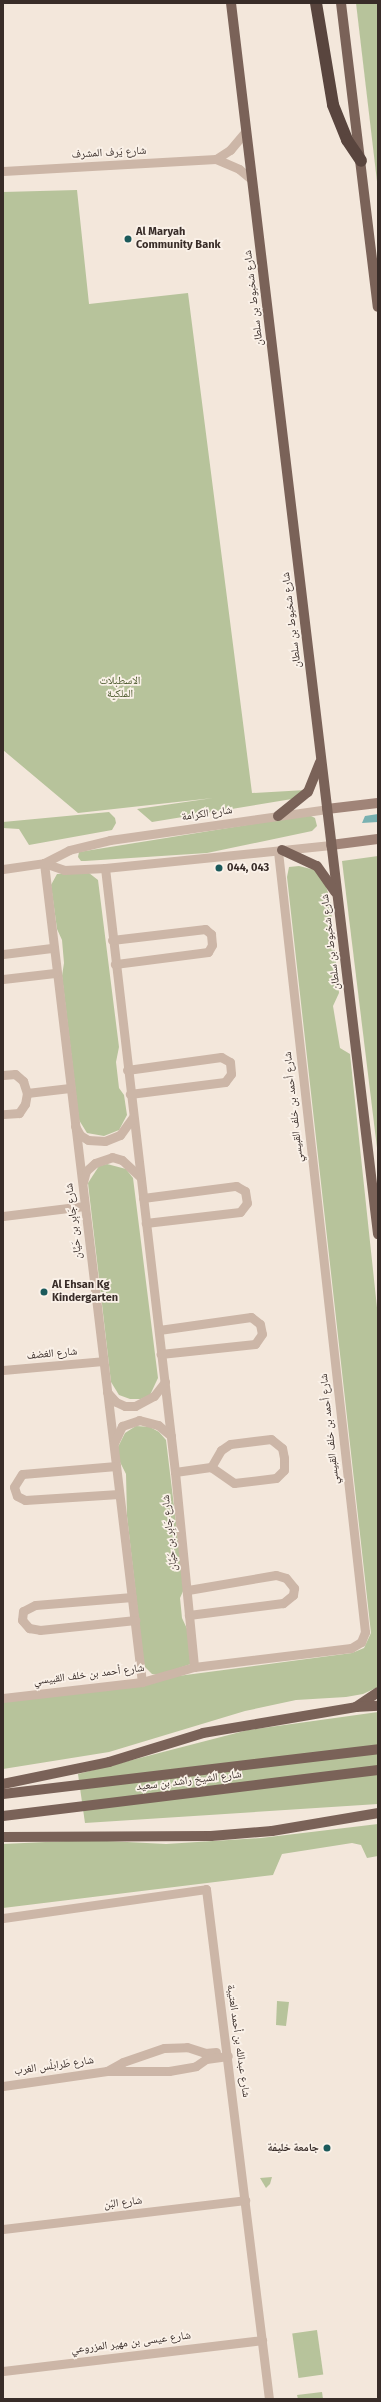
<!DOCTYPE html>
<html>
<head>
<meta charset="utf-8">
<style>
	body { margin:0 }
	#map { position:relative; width:381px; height:2402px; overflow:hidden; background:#f3e7db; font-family:"Fira Sans","Noto Naskh Arabic",sans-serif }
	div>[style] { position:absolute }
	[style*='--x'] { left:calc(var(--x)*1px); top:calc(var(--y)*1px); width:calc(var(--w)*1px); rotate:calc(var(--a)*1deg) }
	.green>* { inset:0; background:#b7c39b; transform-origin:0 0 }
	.water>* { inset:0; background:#79b1b1 }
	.street>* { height:9px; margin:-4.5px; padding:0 4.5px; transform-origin:4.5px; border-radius:4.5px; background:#ccb6a7 }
	.secondary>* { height:10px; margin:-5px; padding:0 5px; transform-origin:5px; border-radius:5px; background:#a08478 }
	.primary>* { height:10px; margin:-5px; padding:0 5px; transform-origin:5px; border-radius:5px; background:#7a6258 }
	.highway>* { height:12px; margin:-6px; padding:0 6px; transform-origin:6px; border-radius:6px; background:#59453e }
	.dots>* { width:11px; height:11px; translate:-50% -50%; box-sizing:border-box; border:2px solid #faf1e8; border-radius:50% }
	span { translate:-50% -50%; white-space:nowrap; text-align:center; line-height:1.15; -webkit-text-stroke:3.5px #faf1e8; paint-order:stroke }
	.street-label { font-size:11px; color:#382c28 }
	.poi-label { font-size:11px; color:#382c28; font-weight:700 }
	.left { translate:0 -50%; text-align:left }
	.right { translate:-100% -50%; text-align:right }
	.park-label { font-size:11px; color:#49572a }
	.frame { position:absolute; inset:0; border:4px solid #382c28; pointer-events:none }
</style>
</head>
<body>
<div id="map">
	<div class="green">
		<i style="clip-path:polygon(356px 3px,378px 3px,378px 190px)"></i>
		<i style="clip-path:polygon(77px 190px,89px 304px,188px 293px,252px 793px,306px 790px,298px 798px,152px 822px,137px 809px,213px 798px,78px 813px,3px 750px,3px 192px)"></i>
		<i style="clip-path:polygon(109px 812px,115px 818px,116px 823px,112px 830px,29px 845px,19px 829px,3px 828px,3px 822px)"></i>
		<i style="clip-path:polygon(309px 815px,315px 818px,317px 826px,312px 831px,207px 853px,85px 861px,81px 861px,78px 857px,79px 852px)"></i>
		<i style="clip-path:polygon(378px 856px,378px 1156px,342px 861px)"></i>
		<i style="clip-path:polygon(299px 866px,315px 870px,324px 880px,330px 899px,339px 993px,333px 1006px,340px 1048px,350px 1054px,378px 1317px,378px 1687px,363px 1694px,346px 1697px,296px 1700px,245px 1711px,109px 1752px,3px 1769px,3px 1699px,352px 1653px,364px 1648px,371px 1633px,287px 877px,289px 867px)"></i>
		<i style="clip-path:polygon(72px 873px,89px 873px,98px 880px,119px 1047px,116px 1062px,119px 1088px,124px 1095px,127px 1115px,119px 1130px,104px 1136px,87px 1133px,79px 1120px,62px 976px,64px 963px,62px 940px,57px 929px,51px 885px,57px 874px)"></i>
		<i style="clip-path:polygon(107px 1164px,126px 1169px,133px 1178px,158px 1378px,150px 1395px,141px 1399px,130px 1399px,119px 1395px,111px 1382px,88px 1183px,99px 1166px)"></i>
		<i style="clip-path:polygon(136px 1426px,150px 1427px,159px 1432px,166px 1440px,184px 1589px,180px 1598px,182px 1618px,189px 1633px,191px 1664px,158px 1675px,152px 1674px,144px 1666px,127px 1516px,126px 1474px,119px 1460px,118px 1447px,125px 1433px)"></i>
		<i style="clip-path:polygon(378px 1712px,378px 1804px,85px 1823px,78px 1774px,248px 1730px)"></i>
		<i style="clip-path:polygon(378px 1824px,378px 1856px,367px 1858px,361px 1845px,352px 1843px,282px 1854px,273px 1875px,3px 1908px,3px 1844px,88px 1840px,166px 1844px,261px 1838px)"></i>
		<i style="clip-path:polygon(277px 2001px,289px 2002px,286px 2026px,276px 2025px)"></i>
		<i style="clip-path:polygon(272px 2177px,270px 2184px,266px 2188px,260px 2178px)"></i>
		<i style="left:317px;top:2330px;width:45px;height:25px;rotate:82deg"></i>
		<i style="clip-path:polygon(322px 2392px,323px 2399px,298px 2399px,297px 2395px)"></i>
	</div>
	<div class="water">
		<i style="clip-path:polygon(378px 814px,378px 822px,362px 823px,365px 816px)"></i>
	</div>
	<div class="street">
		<i style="--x:216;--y:159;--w:17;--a:-33"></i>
		<i style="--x:230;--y:150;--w:25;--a:-50"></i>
		<i style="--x:3;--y:171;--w:213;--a:-3.2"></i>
		<i style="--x:216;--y:159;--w:25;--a:23"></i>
		<i style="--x:239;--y:169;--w:17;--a:40"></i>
		<i style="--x:44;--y:863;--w:825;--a:83.18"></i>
		<i style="--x:44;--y:863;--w:21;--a:19"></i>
		<i style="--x:64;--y:870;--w:41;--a:-2.8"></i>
		<i style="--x:105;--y:868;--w:227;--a:-5.8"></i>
		<i style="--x:105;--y:868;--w:608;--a:83.39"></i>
		<i style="--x:175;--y:1472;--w:196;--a:84.4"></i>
		<i style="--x:3;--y:869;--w:41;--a:-8.3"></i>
		<i style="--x:44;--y:863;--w:28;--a:-27"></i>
		<i style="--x:69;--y:850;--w:42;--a:-13.7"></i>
		<i style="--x:110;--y:840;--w:219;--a:-8.1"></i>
		<i style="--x:112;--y:940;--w:94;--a:-6.7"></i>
		<i style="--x:205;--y:929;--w:8;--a:40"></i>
		<i style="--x:211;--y:934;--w:11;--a:85"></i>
		<i style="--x:212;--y:945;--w:8;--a:120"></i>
		<i style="--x:208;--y:952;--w:94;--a:172.6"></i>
		<i style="--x:3;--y:954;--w:49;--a:-7"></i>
		<i style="--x:3;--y:979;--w:52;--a:-6.6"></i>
		<i style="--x:127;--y:1070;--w:95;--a:-7.9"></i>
		<i style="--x:221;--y:1057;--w:10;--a:29"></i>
		<i style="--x:230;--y:1062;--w:12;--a:85"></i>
		<i style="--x:231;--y:1074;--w:10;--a:127"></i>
		<i style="--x:225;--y:1082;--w:96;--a:172.8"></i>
		<i style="--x:3;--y:1075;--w:12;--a:-5"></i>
		<i style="--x:15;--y:1074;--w:11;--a:41"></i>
		<i style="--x:23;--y:1081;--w:13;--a:72"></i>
		<i style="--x:27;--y:1093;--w:11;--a:100"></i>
		<i style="--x:25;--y:1104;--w:11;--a:124"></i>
		<i style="--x:19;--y:1113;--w:16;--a:176"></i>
		<i style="--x:27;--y:1093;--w:43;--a:-6.6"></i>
		<i style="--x:75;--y:1126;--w:10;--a:61"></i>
		<i style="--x:80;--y:1135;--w:9;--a:32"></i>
		<i style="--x:88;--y:1140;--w:17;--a:3"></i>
		<i style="--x:105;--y:1141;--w:16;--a:-22"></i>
		<i style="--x:120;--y:1135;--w:22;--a:-54"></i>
		<i style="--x:83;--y:1182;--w:11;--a:-75"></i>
		<i style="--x:86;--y:1171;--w:12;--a:-42"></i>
		<i style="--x:95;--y:1163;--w:18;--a:-19"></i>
		<i style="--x:112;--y:1157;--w:10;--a:17"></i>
		<i style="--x:122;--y:1160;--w:25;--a:43"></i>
		<i style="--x:143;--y:1198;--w:94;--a:-7.4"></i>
		<i style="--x:236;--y:1186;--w:10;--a:29"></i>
		<i style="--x:245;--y:1191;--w:12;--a:81"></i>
		<i style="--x:247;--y:1203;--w:11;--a:128"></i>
		<i style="--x:240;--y:1212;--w:95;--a:173.3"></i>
		<i style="--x:3;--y:1216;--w:82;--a:-7"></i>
		<i style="--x:159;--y:1330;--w:93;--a:-8"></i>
		<i style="--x:251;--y:1317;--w:11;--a:38"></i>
		<i style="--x:260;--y:1324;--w:10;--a:79"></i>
		<i style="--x:262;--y:1334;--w:12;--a:125"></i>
		<i style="--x:255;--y:1344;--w:95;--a:173.9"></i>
		<i style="--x:3;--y:1370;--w:100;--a:-5.1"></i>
		<i style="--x:107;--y:1392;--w:13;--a:48"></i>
		<i style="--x:116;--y:1402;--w:10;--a:24"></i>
		<i style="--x:125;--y:1406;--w:10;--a:0"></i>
		<i style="--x:135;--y:1406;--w:21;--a:-28"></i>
		<i style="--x:154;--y:1396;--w:18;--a:-52"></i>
		<i style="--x:114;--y:1443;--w:19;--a:-65"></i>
		<i style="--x:122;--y:1426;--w:18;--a:-19"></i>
		<i style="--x:139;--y:1420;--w:20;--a:15"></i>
		<i style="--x:158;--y:1425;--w:17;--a:40"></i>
		<i style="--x:116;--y:1466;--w:94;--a:175.1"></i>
		<i style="--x:22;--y:1474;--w:15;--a:122"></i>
		<i style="--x:14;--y:1487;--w:9;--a:72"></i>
		<i style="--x:17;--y:1496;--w:9;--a:27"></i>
		<i style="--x:25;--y:1500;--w:94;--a:-3.7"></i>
		<i style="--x:175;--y:1472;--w:36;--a:-8"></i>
		<i style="--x:211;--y:1467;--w:28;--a:35"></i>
		<i style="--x:234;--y:1483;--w:42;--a:-6.8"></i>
		<i style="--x:276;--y:1478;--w:11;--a:-45"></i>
		<i style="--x:284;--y:1470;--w:12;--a:-90"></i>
		<i style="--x:284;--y:1458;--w:10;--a:-101"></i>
		<i style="--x:282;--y:1448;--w:14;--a:-141"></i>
		<i style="--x:271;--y:1439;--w:41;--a:173"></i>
		<i style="--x:230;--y:1444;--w:11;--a:146"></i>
		<i style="--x:221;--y:1450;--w:20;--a:120"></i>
		<i style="--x:188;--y:1590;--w:89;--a:-9.7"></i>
		<i style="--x:276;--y:1575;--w:10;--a:17"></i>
		<i style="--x:286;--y:1578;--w:13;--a:51"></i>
		<i style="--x:294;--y:1588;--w:7;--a:98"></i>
		<i style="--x:293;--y:1595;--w:13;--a:141"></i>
		<i style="--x:283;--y:1603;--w:95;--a:172.7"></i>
		<i style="--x:132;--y:1597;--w:97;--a:175.3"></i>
		<i style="--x:35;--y:1605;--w:13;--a:153"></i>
		<i style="--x:23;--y:1611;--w:9;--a:96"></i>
		<i style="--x:22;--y:1620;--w:11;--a:49"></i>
		<i style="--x:29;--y:1628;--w:11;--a:10"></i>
		<i style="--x:40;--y:1630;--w:96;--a:-6"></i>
		<i style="--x:3;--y:1698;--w:140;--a:-6.6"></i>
		<i style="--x:142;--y:1682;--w:54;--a:-16.1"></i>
		<i style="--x:194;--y:1667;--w:158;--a:-6.9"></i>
		<i style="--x:351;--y:1648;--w:12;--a:-31"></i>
		<i style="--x:361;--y:1642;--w:11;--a:-68"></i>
		<i style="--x:365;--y:1632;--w:786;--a:-96.36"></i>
		<i style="--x:3;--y:1918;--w:205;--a:-8.1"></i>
		<i style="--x:206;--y:1889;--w:514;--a:82.96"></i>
		<i style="--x:107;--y:2071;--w:18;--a:-29"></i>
		<i style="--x:123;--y:2062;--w:43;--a:-18.9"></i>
		<i style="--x:164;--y:2048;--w:23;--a:-2"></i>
		<i style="--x:187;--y:2047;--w:19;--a:18"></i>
		<i style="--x:205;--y:2053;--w:11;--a:-5"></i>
		<i style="--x:3;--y:2086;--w:105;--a:-8.2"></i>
		<i style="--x:107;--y:2071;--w:62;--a:0"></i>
		<i style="--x:169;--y:2071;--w:27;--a:-10"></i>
		<i style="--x:196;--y:2066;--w:12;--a:-35"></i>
		<i style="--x:206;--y:2059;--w:22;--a:-8"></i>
		<i style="--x:3;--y:2229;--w:244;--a:-6.8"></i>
		<i style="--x:3;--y:2371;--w:261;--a:-6.8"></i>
	</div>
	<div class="secondary">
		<i style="--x:327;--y:809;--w:51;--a:-6.7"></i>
		<i style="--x:331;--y:845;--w:47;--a:-7.3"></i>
	</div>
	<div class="primary">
		<i style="--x:231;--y:3;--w:1240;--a:83.19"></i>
		<i style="--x:341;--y:3;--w:306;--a:83.1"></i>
		<i style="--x:278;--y:816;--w:38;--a:-39"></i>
		<i style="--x:308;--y:792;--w:32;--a:-68"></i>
		<i style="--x:282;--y:850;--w:38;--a:25"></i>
		<i style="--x:317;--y:866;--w:32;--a:55"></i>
		<i style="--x:356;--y:1707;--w:27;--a:-34"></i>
		<i style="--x:3;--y:1784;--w:108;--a:-11.7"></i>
		<i style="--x:109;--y:1762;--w:98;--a:-17.1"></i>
		<i style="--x:203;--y:1733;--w:155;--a:-9.6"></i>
		<i style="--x:356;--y:1707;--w:22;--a:-3"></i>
		<i style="--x:3;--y:1794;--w:378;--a:-6.8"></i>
		<i style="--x:3;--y:1816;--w:378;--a:-7"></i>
		<i style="--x:3;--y:1837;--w:208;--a:-0.3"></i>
		<i style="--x:211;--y:1836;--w:61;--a:-4.7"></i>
		<i style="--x:272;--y:1831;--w:108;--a:-9.6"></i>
	</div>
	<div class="highway">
		<i style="--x:316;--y:3;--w:103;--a:80.5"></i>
		<i style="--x:333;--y:105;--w:38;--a:68"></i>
		<i style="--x:347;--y:140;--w:25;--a:56"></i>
	</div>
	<div class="dots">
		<i style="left:128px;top:239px;background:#1b5a5b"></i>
		<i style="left:219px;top:868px;background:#1b5a5b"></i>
		<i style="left:44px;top:1292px;background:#1b5a5b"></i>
		<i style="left:327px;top:2148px;background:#1b5a5b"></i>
	</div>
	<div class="street-label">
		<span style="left:109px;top:153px;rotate:-3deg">شارع يَرف المشرف</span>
		<span style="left:254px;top:298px;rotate:-97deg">شارع شخبوط بن سلطان</span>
		<span style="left:292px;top:620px;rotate:-97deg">شارع شخبوط بن سلطان</span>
		<span style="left:207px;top:814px;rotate:-8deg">شارع الكرامة</span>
		<span style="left:331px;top:942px;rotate:-97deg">شارع شخبوط بن سلطان</span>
		<span style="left:294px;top:1107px;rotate:-96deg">شارع أحمد بن خلف القبيسي</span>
		<span style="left:74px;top:1221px;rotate:-97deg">شارع جَابِر بن حَيَّان</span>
		<span style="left:52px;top:1354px;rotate:-5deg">شارع الغضف</span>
		<span style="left:330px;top:1429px;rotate:-96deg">شارع أحمد بن خلف القبيسي</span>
		<span style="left:170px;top:1533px;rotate:-96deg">شارع جَابِر بن حَيَّان</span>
		<span style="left:89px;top:1675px;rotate:-7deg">شارع أحمد بن خلف القبيسي</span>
		<span style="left:189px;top:1781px;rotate:-7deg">شارع الشيخ راشد بن سعيد</span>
		<span style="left:238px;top:2041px;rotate:82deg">شارع عبدالله بن أحمد العتيبة</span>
		<span style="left:54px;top:2066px;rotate:-8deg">شارع طَرابلُس الغرب</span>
		<span style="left:123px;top:2203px;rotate:-7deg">شارع البُن</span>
		<span style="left:131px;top:2343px;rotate:-7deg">شارع عيسى بن مهير المزروعي</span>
	</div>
	<div class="poi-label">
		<span class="left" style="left:136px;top:239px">Al Maryah<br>Community Bank</span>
		<span class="left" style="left:227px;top:868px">044, 043</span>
		<span class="left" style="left:52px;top:1292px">Al Ehsan Kg<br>Kindergarten</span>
		<span class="right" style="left:319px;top:2148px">جامعة خليفة</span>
	</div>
	<div class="park-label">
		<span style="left:120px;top:688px">الاسطبلات<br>الملكية</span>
	</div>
	<div class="frame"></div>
</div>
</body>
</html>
